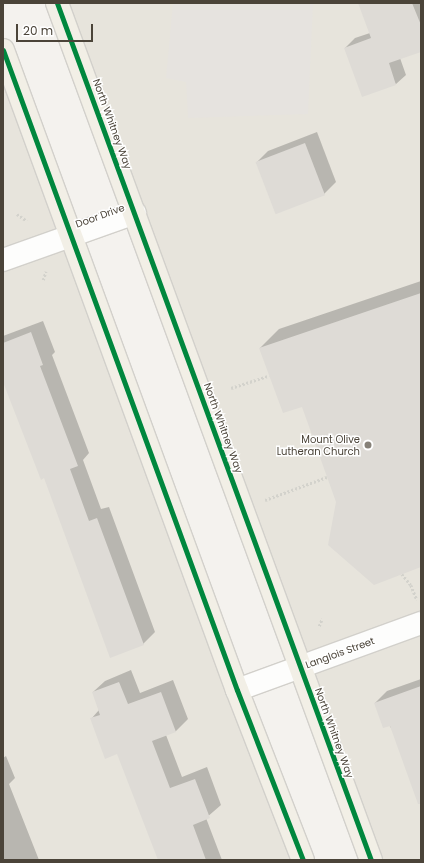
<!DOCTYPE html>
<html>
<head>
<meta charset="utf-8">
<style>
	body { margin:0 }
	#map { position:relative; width:424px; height:863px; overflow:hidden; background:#f4f2ee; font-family:Poppins,sans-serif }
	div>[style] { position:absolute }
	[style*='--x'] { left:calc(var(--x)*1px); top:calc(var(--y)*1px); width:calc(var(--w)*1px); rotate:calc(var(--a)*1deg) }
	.residential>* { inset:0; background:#e7e4dc }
	.parking>* { inset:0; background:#e6e3df }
	.shadow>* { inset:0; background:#0003 }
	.building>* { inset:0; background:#dedbd6; transform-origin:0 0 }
	.path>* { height:2.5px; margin-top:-1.25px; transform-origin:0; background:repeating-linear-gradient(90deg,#d3d2cc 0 2px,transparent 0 4px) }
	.roads { filter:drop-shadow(1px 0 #d2d0cb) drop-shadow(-1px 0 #d2d0cb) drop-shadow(0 1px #d2d0cb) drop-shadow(0 -1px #d2d0cb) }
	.minor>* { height:22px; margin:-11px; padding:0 11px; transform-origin:11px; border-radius:11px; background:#fdfdfc }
	.major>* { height:22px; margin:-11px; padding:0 11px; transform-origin:11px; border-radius:11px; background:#f2efe6 }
	.cycleway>* { height:5px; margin:-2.5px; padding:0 2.5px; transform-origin:2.5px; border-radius:2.5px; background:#00873e }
	.dots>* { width:11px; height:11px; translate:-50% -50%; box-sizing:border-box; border:2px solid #fff; border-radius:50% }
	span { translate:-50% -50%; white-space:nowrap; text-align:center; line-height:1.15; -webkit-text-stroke:3px #fff; paint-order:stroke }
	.street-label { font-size:10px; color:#4b4439 }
	.poi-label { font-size:10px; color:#4b4439 }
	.right { translate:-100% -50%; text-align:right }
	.frame { position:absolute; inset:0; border:4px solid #4b4439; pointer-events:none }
	.scale { position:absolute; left:16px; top:24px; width:77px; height:18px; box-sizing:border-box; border:2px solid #4b4439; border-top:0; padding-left:5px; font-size:12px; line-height:14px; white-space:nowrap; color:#4b4439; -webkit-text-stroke:3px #fff; paint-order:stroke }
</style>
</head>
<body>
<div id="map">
	<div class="residential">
		<i style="clip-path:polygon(57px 3px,421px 3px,421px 860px,371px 860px)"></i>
		<i style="clip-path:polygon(3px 50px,303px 860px,3px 860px)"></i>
	</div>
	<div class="parking">
		<i style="clip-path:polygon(173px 3px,313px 3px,308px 114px,188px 118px,186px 82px,166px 78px)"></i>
	</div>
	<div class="shadow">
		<i style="clip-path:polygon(359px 3px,421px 3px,421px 50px,400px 58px,406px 75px,396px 84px,345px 48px,355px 38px,370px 33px)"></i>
		<i style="clip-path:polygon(317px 132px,336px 182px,324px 194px,256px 163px,268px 151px)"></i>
		<i style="clip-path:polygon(421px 281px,421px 566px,337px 502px,303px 406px,260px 348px,279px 329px)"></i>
		<i style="clip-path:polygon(43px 321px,55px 352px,52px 355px,89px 453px,83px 460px,101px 509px,109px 507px,155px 632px,143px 644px,3px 379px,3px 336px)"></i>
		<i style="clip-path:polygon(131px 670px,140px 693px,173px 680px,188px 719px,176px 731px,166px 735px,182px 777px,207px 767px,221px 805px,206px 818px,222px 860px,167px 860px,118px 753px,91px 719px,99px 710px,93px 692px,105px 681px)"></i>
		<i style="clip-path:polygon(421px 679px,421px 775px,375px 703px,387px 691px)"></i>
		<i style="clip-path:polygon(6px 756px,15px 778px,9px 784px,39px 860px,3px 860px,3px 758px)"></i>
	</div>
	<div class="building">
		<i style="clip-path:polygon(358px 3px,412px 3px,421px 25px,421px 52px,389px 63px,396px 85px,362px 97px,344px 48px,371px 38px)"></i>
		<i style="left:305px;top:143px;width:56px;height:53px;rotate:69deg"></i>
		<i style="clip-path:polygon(421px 293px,421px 567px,374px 585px,328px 545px,336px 502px,302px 407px,283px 413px,259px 348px)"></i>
		<i style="clip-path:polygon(31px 332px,43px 365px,40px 366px,78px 466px,70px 469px,89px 521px,97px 518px,144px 645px,110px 658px,44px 478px,41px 480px,3px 382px,3px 343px)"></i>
		<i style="clip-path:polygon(119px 682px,128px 704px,161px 692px,176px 732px,152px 741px,170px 788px,195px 779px,210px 818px,193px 825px,206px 860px,158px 860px,117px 754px,105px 759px,90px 718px,100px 715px,92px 692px)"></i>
		<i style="clip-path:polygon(421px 686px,421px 804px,418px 804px,390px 726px,383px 728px,374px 703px)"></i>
	</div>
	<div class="path">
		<i style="--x:17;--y:214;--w:12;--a:35"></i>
		<i style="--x:43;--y:280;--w:9;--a:-72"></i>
		<i style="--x:231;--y:388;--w:40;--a:-18"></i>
		<i style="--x:265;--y:500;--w:66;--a:-20.4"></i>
		<i style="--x:402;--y:574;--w:14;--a:51"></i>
		<i style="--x:411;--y:585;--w:16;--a:68"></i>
		<i style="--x:319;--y:626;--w:8;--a:-67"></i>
	</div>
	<div class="roads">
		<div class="minor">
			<i style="--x:3;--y:260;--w:140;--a:-19.6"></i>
			<i style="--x:237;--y:690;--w:196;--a:-20"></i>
		</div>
		<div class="major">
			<i style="--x:57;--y:3;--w:913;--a:69.88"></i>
			<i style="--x:3;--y:50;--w:681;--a:69.92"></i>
			<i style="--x:237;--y:690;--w:182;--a:68.8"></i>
		</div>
	</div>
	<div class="cycleway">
		<i style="--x:57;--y:3;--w:913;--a:69.88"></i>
		<i style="--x:3;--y:50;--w:681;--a:69.92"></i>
		<i style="--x:237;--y:690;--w:182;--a:68.8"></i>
	</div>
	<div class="dots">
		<i style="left:368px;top:445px;background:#868178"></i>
	</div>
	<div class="street-label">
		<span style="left:112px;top:124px;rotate:70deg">North Whitney Way</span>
		<span style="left:100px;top:216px;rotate:-20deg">Door Drive</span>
		<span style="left:223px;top:428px;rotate:70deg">North Whitney Way</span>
		<span style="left:340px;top:653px;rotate:-20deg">Langlois Street</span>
		<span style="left:334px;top:733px;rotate:70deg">North Whitney Way</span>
	</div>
	<div class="poi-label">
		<span class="right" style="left:360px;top:445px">Mount Olive<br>Lutheran Church</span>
	</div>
	<div class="frame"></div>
	<div class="scale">20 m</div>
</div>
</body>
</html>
